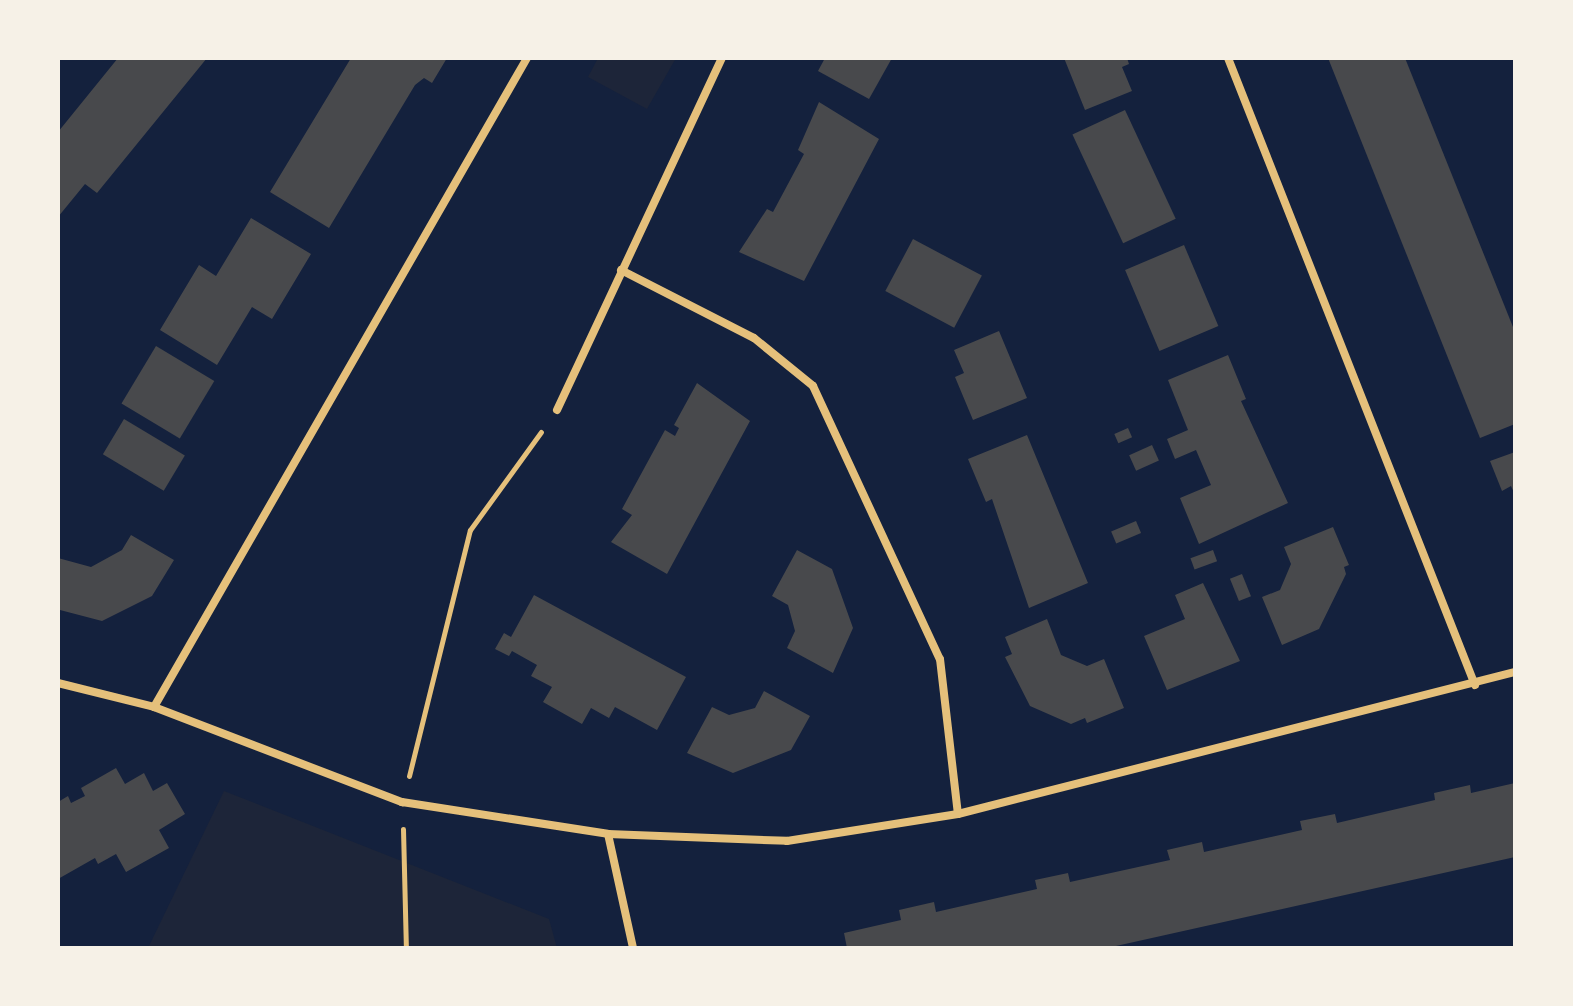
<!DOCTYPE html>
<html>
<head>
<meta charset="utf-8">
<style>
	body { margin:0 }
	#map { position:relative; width:1573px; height:1006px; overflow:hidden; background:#14213d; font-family:Quicksand,sans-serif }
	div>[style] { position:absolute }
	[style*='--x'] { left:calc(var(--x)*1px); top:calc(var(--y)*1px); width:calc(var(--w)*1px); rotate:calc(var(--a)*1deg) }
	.green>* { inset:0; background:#1d2539 }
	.building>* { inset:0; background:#48494c; transform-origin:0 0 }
	.path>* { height:5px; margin:-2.5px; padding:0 2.5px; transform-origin:2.5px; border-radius:2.5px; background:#e5c07b }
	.minor>* { height:8px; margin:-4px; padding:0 4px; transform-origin:4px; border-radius:4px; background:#e5c07b }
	span { translate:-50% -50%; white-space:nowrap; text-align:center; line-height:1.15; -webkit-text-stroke:8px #f6f1e7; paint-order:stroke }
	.frame { position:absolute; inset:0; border:60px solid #f6f1e7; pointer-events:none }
</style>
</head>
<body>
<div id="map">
	<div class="green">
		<i style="clip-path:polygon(598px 58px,676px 58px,647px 109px,588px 77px)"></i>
		<i style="clip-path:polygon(224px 791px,549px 919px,557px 948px,148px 948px)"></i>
	</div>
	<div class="building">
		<i style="clip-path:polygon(118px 58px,207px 58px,97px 193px,85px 184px,58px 217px,58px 132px)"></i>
		<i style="clip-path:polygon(351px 58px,447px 58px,432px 83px,424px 78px,415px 85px,329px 228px,270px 192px)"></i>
		<i style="clip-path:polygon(825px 58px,892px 58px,869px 99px,818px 71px)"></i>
		<i style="clip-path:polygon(1064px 58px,1127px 58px,1129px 64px,1122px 67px,1132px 91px,1085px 110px)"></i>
		<i style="clip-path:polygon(1328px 58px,1405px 58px,1515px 332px,1515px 424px,1480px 438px)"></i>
		<i style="clip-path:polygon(819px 102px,879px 139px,804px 281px,739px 252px,767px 209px,773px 212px,804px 154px,798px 150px)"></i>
		<i style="left:1125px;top:110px;width:120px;height:58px;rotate:65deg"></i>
		<i style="clip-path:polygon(251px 218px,311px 254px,272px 319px,252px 307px,217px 365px,160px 330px,199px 265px,216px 276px)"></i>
		<i style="left:913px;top:239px;width:78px;height:59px;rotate:28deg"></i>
		<i style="left:1184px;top:245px;width:88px;height:64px;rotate:67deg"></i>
		<i style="clip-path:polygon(999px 331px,1027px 398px,973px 420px,955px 377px,964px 373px,954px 350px)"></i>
		<i style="left:156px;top:346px;width:68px;height:67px;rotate:31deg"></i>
		<i style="clip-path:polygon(1228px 355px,1246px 399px,1241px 401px,1288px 503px,1199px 544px,1180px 498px,1211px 485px,1196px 450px,1175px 459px,1167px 439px,1188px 430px,1168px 380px)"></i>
		<i style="clip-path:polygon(697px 383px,750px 421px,667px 574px,611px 542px,632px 515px,622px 509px,665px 430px,675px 436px,679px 428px,674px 425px)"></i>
		<i style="left:124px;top:419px;width:71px;height:41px;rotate:31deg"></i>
		<i style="left:1128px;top:428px;width:10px;height:15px;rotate:66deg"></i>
		<i style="clip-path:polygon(1027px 435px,1088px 583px,1029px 608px,992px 499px,986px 502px,968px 459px)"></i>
		<i style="left:1152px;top:445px;width:17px;height:25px;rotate:66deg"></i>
		<i style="clip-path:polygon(1515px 452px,1515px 495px,1511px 486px,1502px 491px,1490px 461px)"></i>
		<i style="left:1136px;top:521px;width:13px;height:27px;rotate:67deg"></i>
		<i style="clip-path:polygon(1333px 527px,1349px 565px,1344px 567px,1346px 574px,1319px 629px,1282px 645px,1262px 597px,1280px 590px,1291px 564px,1284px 547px)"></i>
		<i style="clip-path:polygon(131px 535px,174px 560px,152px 596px,102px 621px,60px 610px,58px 558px,91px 567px,122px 550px)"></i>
		<i style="clip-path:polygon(797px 550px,832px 569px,853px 628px,833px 673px,787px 648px,795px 631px,788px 605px,772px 596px)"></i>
		<i style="left:1213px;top:550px;width:12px;height:24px;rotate:70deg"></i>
		<i style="left:1242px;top:574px;width:24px;height:13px;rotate:68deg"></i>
		<i style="clip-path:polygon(1203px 583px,1240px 661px,1167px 690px,1144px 636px,1185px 619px,1175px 595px)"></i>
		<i style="clip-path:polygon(534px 595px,686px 677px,657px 730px,615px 707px,609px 718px,591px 708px,582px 724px,543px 702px,552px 687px,531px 676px,537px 665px,512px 651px,509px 656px,495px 649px,504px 633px,511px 637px)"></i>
		<i style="clip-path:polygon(1047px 619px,1061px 655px,1087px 666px,1104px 659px,1124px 708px,1087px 723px,1085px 718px,1071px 724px,1030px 706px,1005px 657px,1012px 654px,1005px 637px)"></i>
		<i style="clip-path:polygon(764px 691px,810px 716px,791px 750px,733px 773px,687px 753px,712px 707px,729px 715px,755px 708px)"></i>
		<i style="clip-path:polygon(116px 768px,125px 784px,144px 773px,153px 791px,167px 783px,185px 814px,159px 830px,169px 848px,126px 872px,116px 854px,98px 864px,95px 858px,58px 879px,58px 802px,68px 796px,71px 803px,85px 796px,81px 788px)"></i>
		<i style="clip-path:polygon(1515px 783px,1515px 857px,1107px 948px,847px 948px,844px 933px,901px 920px,899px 910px,934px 902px,936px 912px,1037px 889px,1035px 880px,1068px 873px,1070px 882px,1170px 860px,1167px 850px,1202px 842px,1204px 852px,1302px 830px,1300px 821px,1335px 814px,1337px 823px,1435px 800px,1434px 793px,1470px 785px,1471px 793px)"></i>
	</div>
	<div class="path">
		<i style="--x:409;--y:776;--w:253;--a:-76.1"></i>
		<i style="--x:470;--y:530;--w:121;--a:-54.1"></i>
		<i style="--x:403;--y:829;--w:119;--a:88.6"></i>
	</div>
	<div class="minor">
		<i style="--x:1228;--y:58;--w:674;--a:68.5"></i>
		<i style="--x:621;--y:270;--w:149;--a:27.1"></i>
		<i style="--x:754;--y:338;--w:76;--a:39.1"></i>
		<i style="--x:813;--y:386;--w:301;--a:65.1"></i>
		<i style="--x:940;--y:659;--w:156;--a:83.4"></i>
		<i style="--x:557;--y:410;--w:389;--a:-64.9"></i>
		<i style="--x:58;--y:683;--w:99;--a:14"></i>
		<i style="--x:154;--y:707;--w:266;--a:21"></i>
		<i style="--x:402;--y:802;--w:208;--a:8.8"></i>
		<i style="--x:608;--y:834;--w:179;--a:2.2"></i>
		<i style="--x:787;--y:841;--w:173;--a:-9"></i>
		<i style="--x:958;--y:814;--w:575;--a:-14.3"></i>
		<i style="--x:154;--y:707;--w:749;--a:-60.11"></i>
		<i style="--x:608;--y:834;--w:117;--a:77.6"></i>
	</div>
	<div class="frame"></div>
</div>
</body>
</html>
